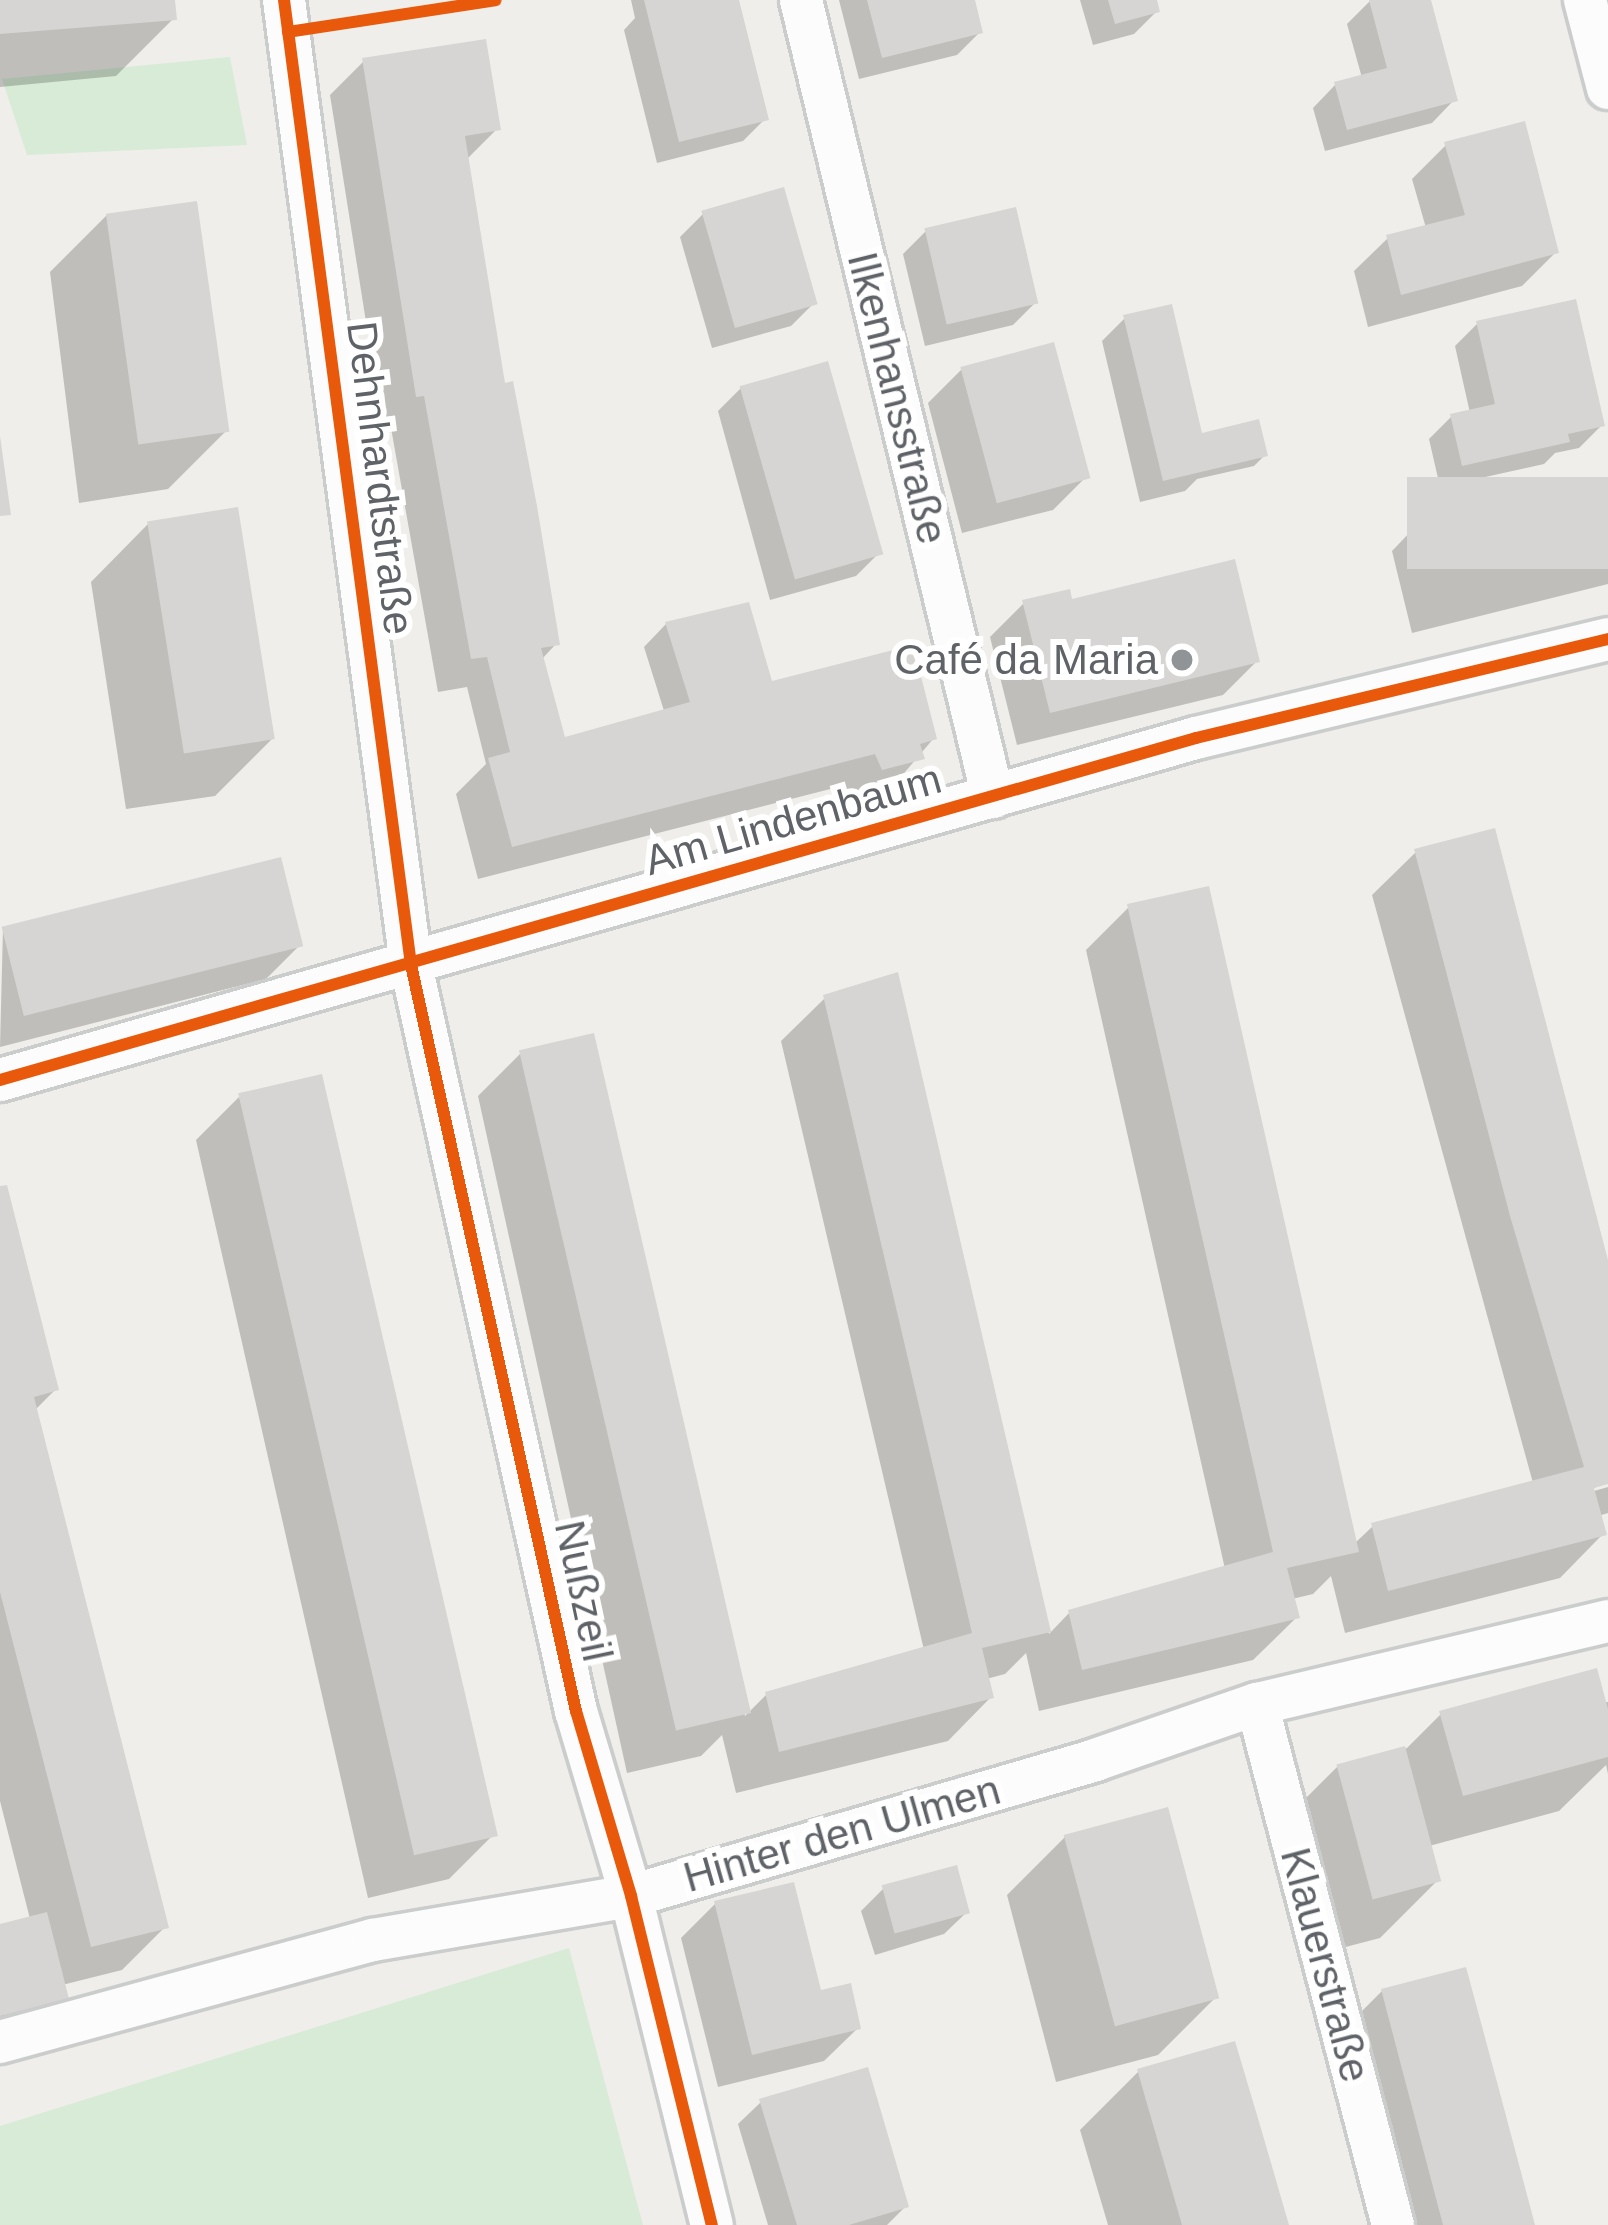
<!DOCTYPE html>
<html>
<head>
<meta charset="utf-8">
<style>
	body { margin:0 }
	#map { position:relative; width:1608px; height:2225px; overflow:hidden; background:#efeeea; font-family:Arial,sans-serif }
	div>[style] { position:absolute }
	[style*='--x'] { left:calc(var(--x)*1px); top:calc(var(--y)*1px); width:calc(var(--w)*1px); rotate:calc(var(--a)*1deg) }
	.green>* { inset:0; background:#d8ebd6 }
	.shadow>* { inset:0; background:#0003 }
	.building>* { inset:0; background:#d6d5d3; transform-origin:0 0 }
	.roads { filter:drop-shadow(3px 0 #cbcccc) drop-shadow(-3px 0 #cbcccc) drop-shadow(0 3px #cbcccc) drop-shadow(0 -3px #cbcccc) }
	.minor>* { height:42px; margin:-21px; padding:0 21px; transform-origin:21px; border-radius:21px; background:#fdfcfc }
	.cycleway>* { height:12px; margin:-6px; padding:0 6px; transform-origin:6px; border-radius:6px; background:#e8590c }
	.dots>* { width:33px; height:33px; translate:-50% -50%; box-sizing:border-box; border:6px solid #fff; border-radius:50% }
	span { translate:-50% -50%; white-space:nowrap; text-align:center; line-height:1.15; -webkit-text-stroke:12px #fff; paint-order:stroke }
	.street-label { font-size:42px; color:#5f6368 }
	.poi-label { font-size:42px; color:#5f6368 }
	.right { translate:-100% -50%; text-align:right }
</style>
</head>
<body>
<div id="map">
	<div class="green">
		<i style="clip-path:polygon(230px 57px,247px 145px,27px 155px,2px 79px)"></i>
		<i style="clip-path:polygon(569px 1948px,643px 2225px,0 2225px,0 2126px)"></i>
	</div>
	<div class="shadow">
		<i style="clip-path:polygon(0 0,172px 0,174px 18px,116px 76px,0 87px)"></i>
		<i style="clip-path:polygon(631px 0,736px 0,765px 119px,743px 141px,657px 163px,624px 30px,635px 18px)"></i>
		<i style="clip-path:polygon(839px 0,972px 0,980px 32px,957px 55px,859px 79px)"></i>
		<i style="clip-path:polygon(1080px 0,1154px 0,1157px 11px,1134px 34px,1093px 45px)"></i>
		<i style="clip-path:polygon(1428px 0,1454px 100px,1432px 123px,1325px 151px,1313px 108px,1335px 85px,1362px 78px,1347px 24px,1370px 1px)"></i>
		<i style="clip-path:polygon(364px 61px,497px 129px,466px 160px,502px 386px,556px 644px,541px 660px,555px 743px,665px 714px,644px 647px,666px 624px,769px 681px,934px 738px,888px 792px,848px 802px,842px 786px,478px 879px,456px 794px,486px 764px,467px 687px,438px 692px,391px 428px,383px 429px,330px 95px)"></i>
		<i style="clip-path:polygon(1446px 145px,1556px 252px,1522px 286px,1368px 327px,1354px 271px,1388px 238px,1426px 228px,1412px 179px)"></i>
		<i style="clip-path:polygon(108px 214px,226px 431px,168px 489px,79px 503px,50px 272px)"></i>
		<i style="clip-path:polygon(703px 214px,814px 303px,791px 326px,712px 348px,680px 237px)"></i>
		<i style="clip-path:polygon(926px 231px,1036px 302px,1013px 325px,925px 346px,903px 254px)"></i>
		<i style="clip-path:polygon(1125px 318px,1200px 436px,1265px 455px,1254px 466px,1197px 479px,1185px 491px,1140px 502px,1102px 341px)"></i>
		<i style="clip-path:polygon(1478px 323px,1602px 425px,1579px 448px,1555px 453px,1544px 464px,1440px 487px,1429px 439px,1452px 416px,1470px 413px,1455px 346px)"></i>
		<i style="clip-path:polygon(962px 369px,1086px 477px,1053px 510px,962px 533px,928px 403px)"></i>
		<i style="clip-path:polygon(741px 388px,878px 554px,856px 576px,770px 600px,718px 411px)"></i>
		<i style="clip-path:polygon(1608px 480px,1608px 584px,1412px 633px,1392px 551px,1414px 528px)"></i>
		<i style="clip-path:polygon(148px 524px,273px 738px,215px 796px,126px 809px,91px 582px)"></i>
		<i style="clip-path:polygon(1069px 602px,1257px 661px,1223px 695px,1017px 745px,990px 637px,1024px 603px)"></i>
		<i style="clip-path:polygon(1416px 852px,1608px 1269px,1608px 1481px,1580px 1495px,1608px 1487px,1608px 1513px,1598px 1516px,1603px 1534px,1560px 1578px,1345px 1633px,1331px 1576px,1313px 1594px,1292px 1599px,1297px 1617px,1253px 1660px,1039px 1711px,1026px 1653px,1005px 1674px,986px 1679px,991px 1697px,948px 1741px,736px 1793px,722px 1735px,701px 1756px,627px 1773px,478px 1096px,521px 1053px,592px 1037px,745px 1716px,766px 1695px,924px 1650px,781px 1041px,825px 998px,895px 976px,1049px 1634px,1070px 1612px,1225px 1569px,1086px 950px,1129px 907px,1354px 1544px,1373px 1526px,1533px 1483px,1372px 895px)"></i>
		<i style="clip-path:polygon(3px 928px,300px 945px,266px 979px,0 1047px)"></i>
		<i style="clip-path:polygon(239px 1097px,493px 1835px,449px 1879px,368px 1898px,196px 1140px)"></i>
		<i style="clip-path:polygon(0 1189px,56px 1389px,34px 1411px,165px 1927px,122px 1970px,62px 1985px,66px 1998px,23px 2042px,0 2047px,0 1927px,30px 1919px,0 1801px)"></i>
		<i style="clip-path:polygon(1608px 1702px,1608px 1774px,1606px 1765px,1559px 1811px,1429px 1846px,1438px 1880px,1380px 1938px,1315px 1955px,1280px 1824px,1338px 1766px,1407px 1748px,1441px 1714px)"></i>
		<i style="clip-path:polygon(1065px 1837px,1216px 1997px,1158px 2055px,1056px 2082px,1007px 1895px)"></i>
		<i style="clip-path:polygon(884px 1888px,967px 1912px,944px 1934px,875px 1955px,861px 1911px)"></i>
		<i style="clip-path:polygon(715px 1904px,858px 2028px,824px 2061px,718px 2087px,681px 1938px)"></i>
		<i style="clip-path:polygon(1382px 1991px,1532px 2225px,1371px 2225px,1324px 2049px)"></i>
		<i style="clip-path:polygon(1138px 2072px,1284px 2225px,1108px 2225px,1080px 2130px)"></i>
		<i style="clip-path:polygon(761px 2102px,906px 2206px,887px 2225px,768px 2225px,738px 2124px)"></i>
	</div>
	<div class="building">
		<i style="clip-path:polygon(0 0,175px 0,177px 20px,0 34px)"></i>
		<i style="clip-path:polygon(644px 0,739px 0,769px 120px,679px 142px)"></i>
		<i style="clip-path:polygon(867px 0,975px 0,983px 33px,882px 58px)"></i>
		<i style="clip-path:polygon(1108px 0,1157px 0,1160px 12px,1115px 24px)"></i>
		<i style="clip-path:polygon(1369px 0,1431px 0,1458px 101px,1347px 130px,1334px 82px,1387px 68px)"></i>
		<i style="clip-path:polygon(486px 39px,501px 130px,465px 136px,505px 383px,513px 381px,537px 506px,560px 645px,541px 648px,565px 737px,690px 702px,665px 622px,749px 602px,772px 681px,913px 645px,937px 739px,920px 744px,925px 759px,882px 770px,875px 754px,512px 847px,488px 758px,510px 752px,487px 657px,471px 659px,424px 396px,416px 397px,362px 58px)"></i>
		<i style="clip-path:polygon(1525px 121px,1559px 253px,1401px 295px,1386px 235px,1465px 215px,1444px 142px)"></i>
		<i style="left:784px;top:187px;width:122px;height:86px;rotate:74deg"></i>
		<i style="left:197px;top:201px;width:233px;height:92px;rotate:82deg"></i>
		<i style="left:1016px;top:207px;width:99px;height:94px;rotate:77deg"></i>
		<i style="clip-path:polygon(1576px 299px,1605px 426px,1568px 434px,1570px 442px,1462px 466px,1450px 414px,1495px 404px,1476px 321px)"></i>
		<i style="clip-path:polygon(1172px 304px,1202px 433px,1259px 419px,1268px 456px,1163px 481px,1123px 315px)"></i>
		<i style="left:1054px;top:342px;width:141px;height:97px;rotate:75deg"></i>
		<i style="left:828px;top:361px;width:201px;height:92px;rotate:74deg"></i>
		<i style="clip-path:polygon(0 436px,11px 515px,0 516px)"></i>
		<i style="left:1608px;top:477px;width:92px;height:201px;rotate:90deg"></i>
		<i style="left:238px;top:507px;width:235px;height:92px;rotate:81deg"></i>
		<i style="clip-path:polygon(1235px 559px,1260px 662px,1050px 713px,1022px 600px,1070px 589px,1072px 599px)"></i>
		<i style="clip-path:polygon(1495px 828px,1608px 1260px,1608px 1484px,1594px 1488px,1607px 1535px,1388px 1591px,1371px 1523px,1584px 1467px,1510px 1216px,1414px 849px)"></i>
		<i style="left:281px;top:857px;width:92px;height:288px;rotate:76deg"></i>
		<i style="clip-path:polygon(1209px 886px,1359px 1552px,1287px 1568px,1300px 1618px,1082px 1670px,1068px 1610px,1273px 1552px,1127px 904px)"></i>
		<i style="clip-path:polygon(898px 972px,1051px 1632px,982px 1648px,994px 1698px,779px 1752px,765px 1692px,972px 1633px,823px 995px)"></i>
		<i style="left:594px;top:1033px;width:698px;height:77px;rotate:77deg"></i>
		<i style="left:322px;top:1074px;width:782px;height:86px;rotate:77deg"></i>
		<i style="clip-path:polygon(7px 1185px,59px 1390px,34px 1397px,169px 1928px,91px 1947px,0 1592px,0 1186px)"></i>
		<i style="clip-path:polygon(1597px 1668px,1608px 1709px,1608px 1757px,1463px 1796px,1439px 1711px)"></i>
		<i style="left:1405px;top:1746px;width:140px;height:71px;rotate:75deg"></i>
		<i style="left:1168px;top:1807px;width:198px;height:108px;rotate:75deg"></i>
		<i style="left:957px;top:1865px;width:50px;height:78px;rotate:75deg"></i>
		<i style="clip-path:polygon(794px 1882px,821px 1990px,851px 1983px,861px 2029px,752px 2055px,714px 1901px)"></i>
		<i style="clip-path:polygon(47px 1912px,69px 1999px,0 2016px,0 1924px)"></i>
		<i style="clip-path:polygon(1466px 1967px,1501px 2097px,1535px 2225px,1443px 2225px,1381px 1989px)"></i>
		<i style="clip-path:polygon(1235px 2041px,1262px 2132px,1289px 2225px,1182px 2225px,1137px 2069px)"></i>
		<i style="clip-path:polygon(868px 2067px,909px 2207px,849px 2225px,797px 2225px,759px 2099px)"></i>
	</div>
	<div class="roads">
		<div class="minor">
			<i style="--x:284;--y:0;--w:973;--a:82.5"></i>
			<i style="--x:411;--y:965;--w:764;--a:77.53"></i>
			<i style="--x:576;--y:1711;--w:193;--a:73.4"></i>
			<i style="--x:631;--y:1896;--w:339;--a:76.2"></i>
			<i style="--x:801;--y:0;--w:820;--a:76.46"></i>
			<i style="--x:1585;--y:0;--w:91;--a:75.4"></i>
			<i style="--x:0;--y:1080;--w:1244;--a:-15.96"></i>
			<i style="--x:1196;--y:738;--w:424;--a:-13.5"></i>
			<i style="--x:1257;--y:1704;--w:538;--a:75.37"></i>
			<i style="--x:0;--y:2042;--w:387;--a:-15.3"></i>
			<i style="--x:373;--y:1940;--w:262;--a:-9.7"></i>
			<i style="--x:631;--y:1896;--w:484;--a:-16.3"></i>
			<i style="--x:1095;--y:1760;--w:171;--a:-19.1"></i>
			<i style="--x:1257;--y:1704;--w:361;--a:-13.3"></i>
		</div>
	</div>
	<div class="cycleway">
		<i style="--x:284;--y:0;--w:973;--a:82.5"></i>
		<i style="--x:411;--y:965;--w:764;--a:77.53"></i>
		<i style="--x:576;--y:1711;--w:193;--a:73.4"></i>
		<i style="--x:631;--y:1896;--w:339;--a:76.2"></i>
		<i style="--x:288;--y:32;--w:210;--a:-8.7"></i>
		<i style="--x:0;--y:1080;--w:1244;--a:-15.96"></i>
		<i style="--x:1196;--y:738;--w:424;--a:-13.5"></i>
	</div>
	<div class="dots">
		<i style="left:1182px;top:660px;background:#919496"></i>
	</div>
	<div class="street-label">
		<span style="left:897px;top:398px;rotate:76deg">Ilkenhansstraße</span>
		<span style="left:380px;top:478px;rotate:83deg">Dehnhardtstraße</span>
		<span style="left:793px;top:820px;rotate:-16deg">Am Lindenbaum</span>
		<span style="left:583px;top:1591px;rotate:78deg">Nußzeil</span>
		<span style="left:842px;top:1834px;rotate:-16deg">Hinter den Ulmen</span>
		<span style="left:1325px;top:1965px;rotate:75deg">Klauerstraße</span>
	</div>
	<div class="poi-label">
		<span class="right" style="left:1158px;top:660px">Café da Maria</span>
	</div>
</div>
</body>
</html>
